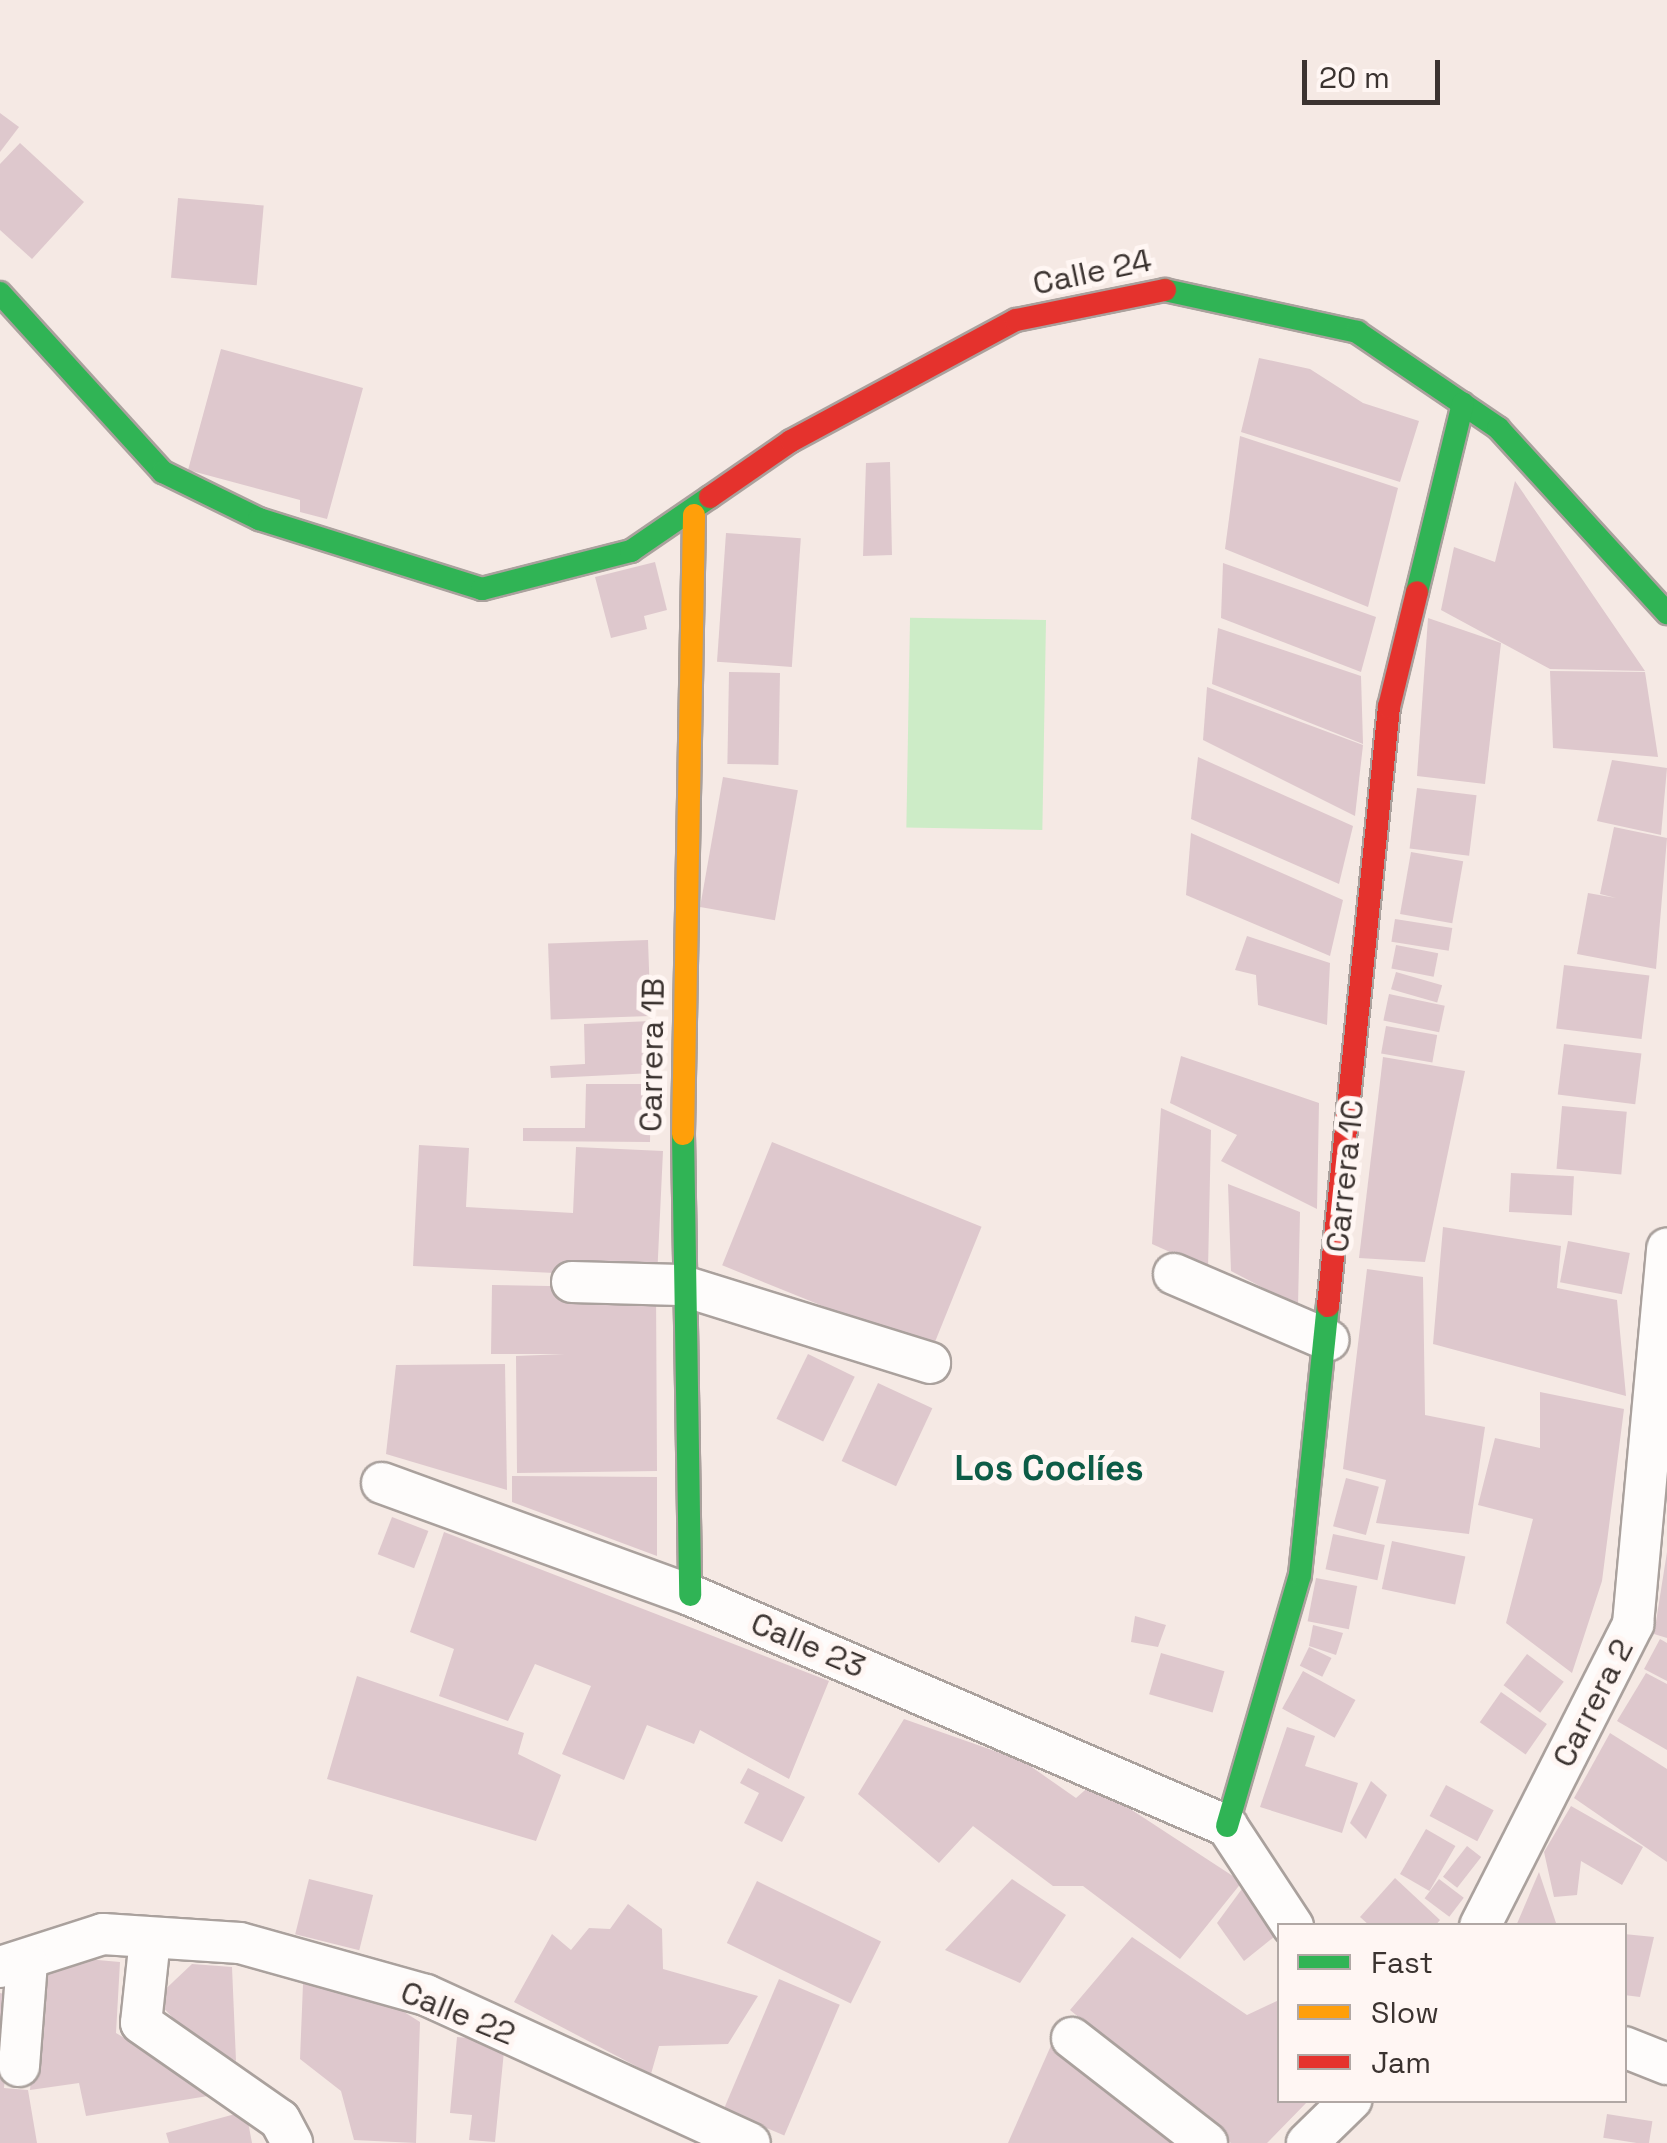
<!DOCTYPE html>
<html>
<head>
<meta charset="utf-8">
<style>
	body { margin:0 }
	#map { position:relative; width:1667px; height:2143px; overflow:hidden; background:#f5e9e4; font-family:"Space Grotesk",sans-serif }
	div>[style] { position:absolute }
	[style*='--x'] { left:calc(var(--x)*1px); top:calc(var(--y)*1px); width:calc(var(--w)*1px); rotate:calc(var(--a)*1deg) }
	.green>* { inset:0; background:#cdecc7; transform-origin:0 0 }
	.building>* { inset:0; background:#dec8cd; transform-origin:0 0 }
	.roads { filter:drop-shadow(2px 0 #aaa19d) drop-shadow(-2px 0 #aaa19d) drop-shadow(0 2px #aaa19d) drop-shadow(0 -2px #aaa19d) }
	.street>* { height:40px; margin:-20px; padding:0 20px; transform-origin:20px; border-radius:20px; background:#fefcfb }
	.fast>* { height:22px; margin:-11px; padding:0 11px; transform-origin:11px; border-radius:11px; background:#30b455 }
	.slow>* { height:22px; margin:-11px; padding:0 11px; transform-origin:11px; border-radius:11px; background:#ff9f0a }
	.jam>* { height:22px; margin:-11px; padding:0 11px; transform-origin:11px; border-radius:11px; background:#e5322d }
	span { translate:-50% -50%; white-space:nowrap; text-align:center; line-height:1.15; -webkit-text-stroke:10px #fff6f3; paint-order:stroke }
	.street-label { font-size:32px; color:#3b3330 }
	.neighbourhood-label { font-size:35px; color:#0d5c47; font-weight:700 }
	.legend { position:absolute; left:1277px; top:1923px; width:350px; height:180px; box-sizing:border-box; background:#fff6f3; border:2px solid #b1a8a5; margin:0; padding:12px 18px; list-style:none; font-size:30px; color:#3b3330 }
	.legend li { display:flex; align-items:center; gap:20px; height:50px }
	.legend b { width:50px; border:2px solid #b1a8a5 }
	.scale { position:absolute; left:1302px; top:60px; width:138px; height:45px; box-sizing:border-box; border:5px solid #3b3330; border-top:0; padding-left:12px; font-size:30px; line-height:35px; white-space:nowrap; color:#3b3330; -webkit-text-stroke:8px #fff6f3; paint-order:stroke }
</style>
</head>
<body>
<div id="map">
	<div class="green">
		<i style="left:1046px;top:620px;width:210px;height:136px;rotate:91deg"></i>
	</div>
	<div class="building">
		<i style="clip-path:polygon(0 113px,19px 127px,0 152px)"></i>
		<i style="clip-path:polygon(20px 143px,84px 202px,32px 259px,0 230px,0 164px)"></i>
		<i style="left:178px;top:198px;width:86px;height:80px;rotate:5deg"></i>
		<i style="clip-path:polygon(221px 349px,363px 388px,327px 519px,300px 512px,300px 500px,188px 470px)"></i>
		<i style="clip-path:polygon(1259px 358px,1310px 369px,1363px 403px,1419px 421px,1400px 482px,1241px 432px)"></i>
		<i style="clip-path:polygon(1240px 436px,1398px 488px,1368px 607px,1225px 549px)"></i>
		<i style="clip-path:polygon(890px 462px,892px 555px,863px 556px,866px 463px)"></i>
		<i style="clip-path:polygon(1515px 481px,1645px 671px,1550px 669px,1441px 610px,1454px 547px,1495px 562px)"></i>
		<i style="left:726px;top:533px;width:75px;height:129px;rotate:4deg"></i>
		<i style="clip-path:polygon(655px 562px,667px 610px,644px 616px,647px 629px,611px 638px,595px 577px)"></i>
		<i style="clip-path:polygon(1223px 563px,1376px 617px,1361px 672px,1221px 618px)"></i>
		<i style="clip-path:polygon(1428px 618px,1501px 643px,1485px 784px,1417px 776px)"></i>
		<i style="clip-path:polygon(1218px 628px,1361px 676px,1363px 744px,1212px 684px)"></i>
		<i style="clip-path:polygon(1550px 671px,1645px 672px,1658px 757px,1553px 748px)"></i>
		<i style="left:729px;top:672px;width:51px;height:92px;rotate:1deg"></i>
		<i style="clip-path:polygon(1207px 687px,1363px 745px,1355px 816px,1203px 740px)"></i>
		<i style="clip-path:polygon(1198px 757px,1353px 826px,1339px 884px,1191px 819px)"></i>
		<i style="clip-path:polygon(1612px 760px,1667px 768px,1661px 835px,1597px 821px)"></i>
		<i style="left:723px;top:777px;width:76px;height:132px;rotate:10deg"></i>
		<i style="left:1417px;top:788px;width:60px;height:61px;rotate:7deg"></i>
		<i style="clip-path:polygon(1614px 827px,1667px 838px,1656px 969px,1577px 954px,1588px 893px,1616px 898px,1600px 894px)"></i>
		<i style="clip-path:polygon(1191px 833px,1343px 900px,1330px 956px,1186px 895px)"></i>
		<i style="left:1411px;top:852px;width:53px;height:63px;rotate:10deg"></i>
		<i style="left:1395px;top:919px;width:58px;height:23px;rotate:9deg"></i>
		<i style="clip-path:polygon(1247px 936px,1330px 963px,1327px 1025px,1258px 1005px,1256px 975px,1235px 970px)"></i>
		<i style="left:648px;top:940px;width:76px;height:100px;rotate:88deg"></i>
		<i style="left:1396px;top:945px;width:43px;height:24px;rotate:11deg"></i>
		<i style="left:1564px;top:965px;width:86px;height:64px;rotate:7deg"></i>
		<i style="left:1396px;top:972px;width:48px;height:18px;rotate:16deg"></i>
		<i style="left:1389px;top:994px;width:57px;height:27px;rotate:12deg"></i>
		<i style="clip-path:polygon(651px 1021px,653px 1073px,551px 1078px,550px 1066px,585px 1064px,584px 1024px)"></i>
		<i style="left:1386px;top:1026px;width:52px;height:28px;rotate:10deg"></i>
		<i style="left:1564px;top:1044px;width:78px;height:51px;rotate:7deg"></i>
		<i style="clip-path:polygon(1181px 1056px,1319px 1103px,1317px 1209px,1221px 1161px,1237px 1135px,1170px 1103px)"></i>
		<i style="clip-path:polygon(1383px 1057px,1465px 1071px,1425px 1262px,1359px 1258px)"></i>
		<i style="clip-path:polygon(586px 1084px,651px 1084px,650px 1142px,523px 1141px,523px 1128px,585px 1128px)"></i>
		<i style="left:1562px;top:1106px;width:65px;height:63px;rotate:5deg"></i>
		<i style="clip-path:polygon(1161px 1108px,1211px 1130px,1208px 1269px,1152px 1244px)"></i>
		<i style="left:772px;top:1142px;width:226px;height:133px;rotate:22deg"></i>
		<i style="clip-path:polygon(419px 1145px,469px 1148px,466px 1207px,573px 1213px,576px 1147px,663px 1151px,657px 1278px,413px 1266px)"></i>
		<i style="left:1511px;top:1173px;width:63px;height:39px;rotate:3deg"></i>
		<i style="clip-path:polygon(1228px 1184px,1300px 1212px,1298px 1306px,1231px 1271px)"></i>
		<i style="clip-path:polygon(1443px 1227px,1561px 1246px,1557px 1288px,1617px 1300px,1626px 1396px,1433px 1344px)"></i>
		<i style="left:1568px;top:1241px;width:63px;height:42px;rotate:11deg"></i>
		<i style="clip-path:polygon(1367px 1269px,1423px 1277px,1425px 1415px,1485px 1427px,1469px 1534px,1376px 1523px,1386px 1480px,1343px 1469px)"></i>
		<i style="clip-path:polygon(492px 1285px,656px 1288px,657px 1471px,517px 1473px,516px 1356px,565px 1354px,491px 1354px)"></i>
		<i style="left:808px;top:1354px;width:52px;height:72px;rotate:26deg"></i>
		<i style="clip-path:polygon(505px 1364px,507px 1490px,386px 1454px,396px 1365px)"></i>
		<i style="left:878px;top:1383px;width:60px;height:86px;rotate:25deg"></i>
		<i style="clip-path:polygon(1540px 1392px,1624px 1409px,1602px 1581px,1572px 1673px,1506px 1623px,1533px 1519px,1478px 1505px,1495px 1438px,1540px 1448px)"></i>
		<i style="clip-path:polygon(512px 1476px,657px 1477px,657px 1556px,512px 1502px)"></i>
		<i style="left:1346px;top:1478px;width:34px;height:50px;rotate:15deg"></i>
		<i style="left:392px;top:1517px;width:39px;height:40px;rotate:21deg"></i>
		<i style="clip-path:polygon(444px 1532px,829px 1681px,789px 1779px,700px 1730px,694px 1744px,647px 1725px,624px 1780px,562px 1754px,591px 1686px,535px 1664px,508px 1721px,439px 1696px,454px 1649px,410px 1632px)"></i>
		<i style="left:1333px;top:1534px;width:53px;height:36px;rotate:12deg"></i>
		<i style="left:1392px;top:1541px;width:75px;height:49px;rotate:12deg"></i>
		<i style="clip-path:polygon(1667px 1552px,1667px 1638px,1654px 1634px)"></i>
		<i style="left:1316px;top:1578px;width:42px;height:44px;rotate:11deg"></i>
		<i style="clip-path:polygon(1135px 1616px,1166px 1625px,1158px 1647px,1131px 1642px)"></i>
		<i style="clip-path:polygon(1313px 1625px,1343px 1633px,1336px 1655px,1309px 1646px)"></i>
		<i style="clip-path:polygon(1660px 1639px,1667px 1643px,1667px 1681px,1644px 1669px)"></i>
		<i style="left:1309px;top:1647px;width:25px;height:21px;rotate:26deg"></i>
		<i style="left:1161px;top:1653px;width:66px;height:43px;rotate:16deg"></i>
		<i style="left:1527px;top:1654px;width:46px;height:39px;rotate:37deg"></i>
		<i style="left:1303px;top:1671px;width:60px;height:43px;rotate:29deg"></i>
		<i style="clip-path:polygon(1646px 1673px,1667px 1684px,1667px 1750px,1617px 1721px)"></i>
		<i style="clip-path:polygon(357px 1676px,524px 1733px,518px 1754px,561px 1775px,536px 1841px,327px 1779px)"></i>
		<i style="left:1501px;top:1692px;width:56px;height:37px;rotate:35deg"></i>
		<i style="clip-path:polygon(904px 1719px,1023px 1761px,1076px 1798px,1092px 1784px,1242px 1882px,1180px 1959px,1083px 1886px,1053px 1886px,973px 1826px,939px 1863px,858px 1794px)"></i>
		<i style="clip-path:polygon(1287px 1727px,1315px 1736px,1305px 1766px,1358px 1783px,1342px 1833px,1260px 1807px)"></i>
		<i style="clip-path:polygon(1610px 1733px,1667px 1769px,1667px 1862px,1574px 1798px)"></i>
		<i style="clip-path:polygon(748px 1768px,805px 1797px,782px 1842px,744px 1823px,759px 1793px,740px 1783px)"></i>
		<i style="clip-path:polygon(1371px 1781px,1387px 1795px,1366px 1839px,1350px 1823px)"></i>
		<i style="left:1446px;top:1785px;width:54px;height:35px;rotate:28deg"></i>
		<i style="clip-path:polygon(1571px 1806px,1643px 1847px,1622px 1885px,1581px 1861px,1577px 1895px,1554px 1897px,1544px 1852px)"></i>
		<i style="left:1426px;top:1829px;width:34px;height:52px;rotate:30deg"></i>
		<i style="left:1467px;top:1846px;width:18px;height:39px;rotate:38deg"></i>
		<i style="clip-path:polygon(1539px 1872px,1557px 1926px,1516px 1926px)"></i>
		<i style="clip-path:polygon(1395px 1878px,1440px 1920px,1435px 1926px,1370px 1926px,1360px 1917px)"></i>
		<i style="left:309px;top:1879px;width:66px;height:57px;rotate:14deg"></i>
		<i style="clip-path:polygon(1012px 1879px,1066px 1915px,1020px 1983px,945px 1950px)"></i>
		<i style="left:1439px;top:1879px;width:31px;height:24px;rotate:37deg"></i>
		<i style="left:757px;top:1881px;width:138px;height:69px;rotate:26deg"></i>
		<i style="clip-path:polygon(1244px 1886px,1279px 1933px,1244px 1961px,1217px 1923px)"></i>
		<i style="clip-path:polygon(628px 1904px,662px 1929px,663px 1969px,758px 1996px,728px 2044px,659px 2046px,651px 2074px,514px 2002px,552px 1934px,571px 1950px,589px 1928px,610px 1929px)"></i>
		<i style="clip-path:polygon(1624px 1934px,1654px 1937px,1640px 1997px,1624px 1995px)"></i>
		<i style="clip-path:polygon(1132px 1937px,1247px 2015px,1279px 2000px,1279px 2100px,1309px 2100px,1267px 2143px,1231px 2143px,1070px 2010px)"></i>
		<i style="clip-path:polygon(42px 1955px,120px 1962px,116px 2033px,220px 2094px,86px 2116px,79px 2083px,30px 2090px)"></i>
		<i style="clip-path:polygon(192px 1964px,232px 1967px,236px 2061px,192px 2038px,155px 1999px)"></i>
		<i style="left:779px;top:1979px;width:66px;height:142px;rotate:23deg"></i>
		<i style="clip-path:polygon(303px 1984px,368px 1989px,420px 2022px,416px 2143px,354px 2140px,341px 2091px,300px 2059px)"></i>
		<i style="clip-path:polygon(0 1993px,13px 1996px,4px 2088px,28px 2090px,37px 2143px,0 2143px)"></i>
		<i style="clip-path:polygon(457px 2037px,505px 2041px,495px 2142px,469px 2140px,472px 2115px,450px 2113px)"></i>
		<i style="clip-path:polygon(1053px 2041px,1179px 2143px,1008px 2143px)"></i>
		<i style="clip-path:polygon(246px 2111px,252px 2143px,169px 2143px,166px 2133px)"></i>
		<i style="left:1607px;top:2114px;width:46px;height:24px;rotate:9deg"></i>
	</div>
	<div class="roads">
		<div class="street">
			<i style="--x:1174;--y:1274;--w:168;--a:23.2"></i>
			<i style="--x:572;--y:1282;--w:108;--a:1.6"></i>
			<i style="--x:680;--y:1285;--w:262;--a:17.3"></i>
			<i style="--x:382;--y:1483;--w:328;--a:20"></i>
			<i style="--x:690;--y:1595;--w:585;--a:23.28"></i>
			<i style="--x:1227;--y:1826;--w:120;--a:56.6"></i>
			<i style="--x:1480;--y:1926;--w:339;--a:-63.1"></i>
			<i style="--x:1633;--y:1624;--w:377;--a:-84.8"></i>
			<i style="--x:150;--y:1939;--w:84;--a:96.1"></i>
			<i style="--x:141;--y:2023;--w:169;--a:34.9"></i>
			<i style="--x:280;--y:2120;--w:26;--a:62"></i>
			<i style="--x:0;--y:1967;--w:108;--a:-17.8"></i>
			<i style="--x:103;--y:1934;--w:137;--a:3.8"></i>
			<i style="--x:240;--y:1943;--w:193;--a:15.6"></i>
			<i style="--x:426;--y:1995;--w:356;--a:24.6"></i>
			<i style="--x:1072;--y:2038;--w:171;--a:37.9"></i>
			<i style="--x:1624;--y:2047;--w:46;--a:21.6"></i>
			<i style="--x:19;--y:2066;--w:103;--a:-85.6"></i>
			<i style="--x:1307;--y:2143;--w:62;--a:-44.3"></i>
		</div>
		<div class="fast">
			<i style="--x:1165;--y:290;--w:197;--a:12.3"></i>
			<i style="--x:1357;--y:332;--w:171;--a:34.2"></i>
			<i style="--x:1498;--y:428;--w:251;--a:47.6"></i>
			<i style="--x:0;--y:293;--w:242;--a:47.7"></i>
			<i style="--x:163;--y:472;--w:107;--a:26.1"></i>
			<i style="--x:259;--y:519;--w:234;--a:17.4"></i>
			<i style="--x:482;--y:589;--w:154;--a:-14.3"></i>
			<i style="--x:631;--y:551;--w:96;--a:-34.4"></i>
			<i style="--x:1417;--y:592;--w:194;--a:-76.3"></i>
			<i style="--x:683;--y:1134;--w:461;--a:89.1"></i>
			<i style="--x:1227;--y:1826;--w:261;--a:-73.8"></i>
			<i style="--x:1300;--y:1575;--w:270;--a:-84.1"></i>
		</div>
		<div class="slow">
			<i style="--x:683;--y:1134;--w:619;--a:-88.98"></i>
		</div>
		<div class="jam">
			<i style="--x:710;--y:497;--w:98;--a:-34.7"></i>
			<i style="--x:791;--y:441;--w:255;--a:-28.3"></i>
			<i style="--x:1016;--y:320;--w:152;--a:-11.4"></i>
			<i style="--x:1328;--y:1306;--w:602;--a:-84.19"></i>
			<i style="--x:1389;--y:707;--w:118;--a:-76.3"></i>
		</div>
	</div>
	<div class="street-label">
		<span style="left:1092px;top:272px;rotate:-12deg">Calle 24</span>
		<span style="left:652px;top:1055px;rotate:-89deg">Carrera 1B</span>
		<span style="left:1345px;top:1176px;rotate:-84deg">Carrera 1C</span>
		<span style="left:808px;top:1645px;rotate:23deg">Calle 23</span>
		<span style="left:1593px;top:1703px;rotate:-63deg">Carrera 2</span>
		<span style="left:458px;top:2013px;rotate:22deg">Calle 22</span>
	</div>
	<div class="neighbourhood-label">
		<span style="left:1049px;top:1468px">Los Coclíes</span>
	</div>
	<ul class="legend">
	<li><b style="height:12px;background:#30b455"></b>Fast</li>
	<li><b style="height:12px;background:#ff9f0a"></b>Slow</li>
	<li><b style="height:12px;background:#e5322d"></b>Jam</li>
	</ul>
	<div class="scale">20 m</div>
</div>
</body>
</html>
